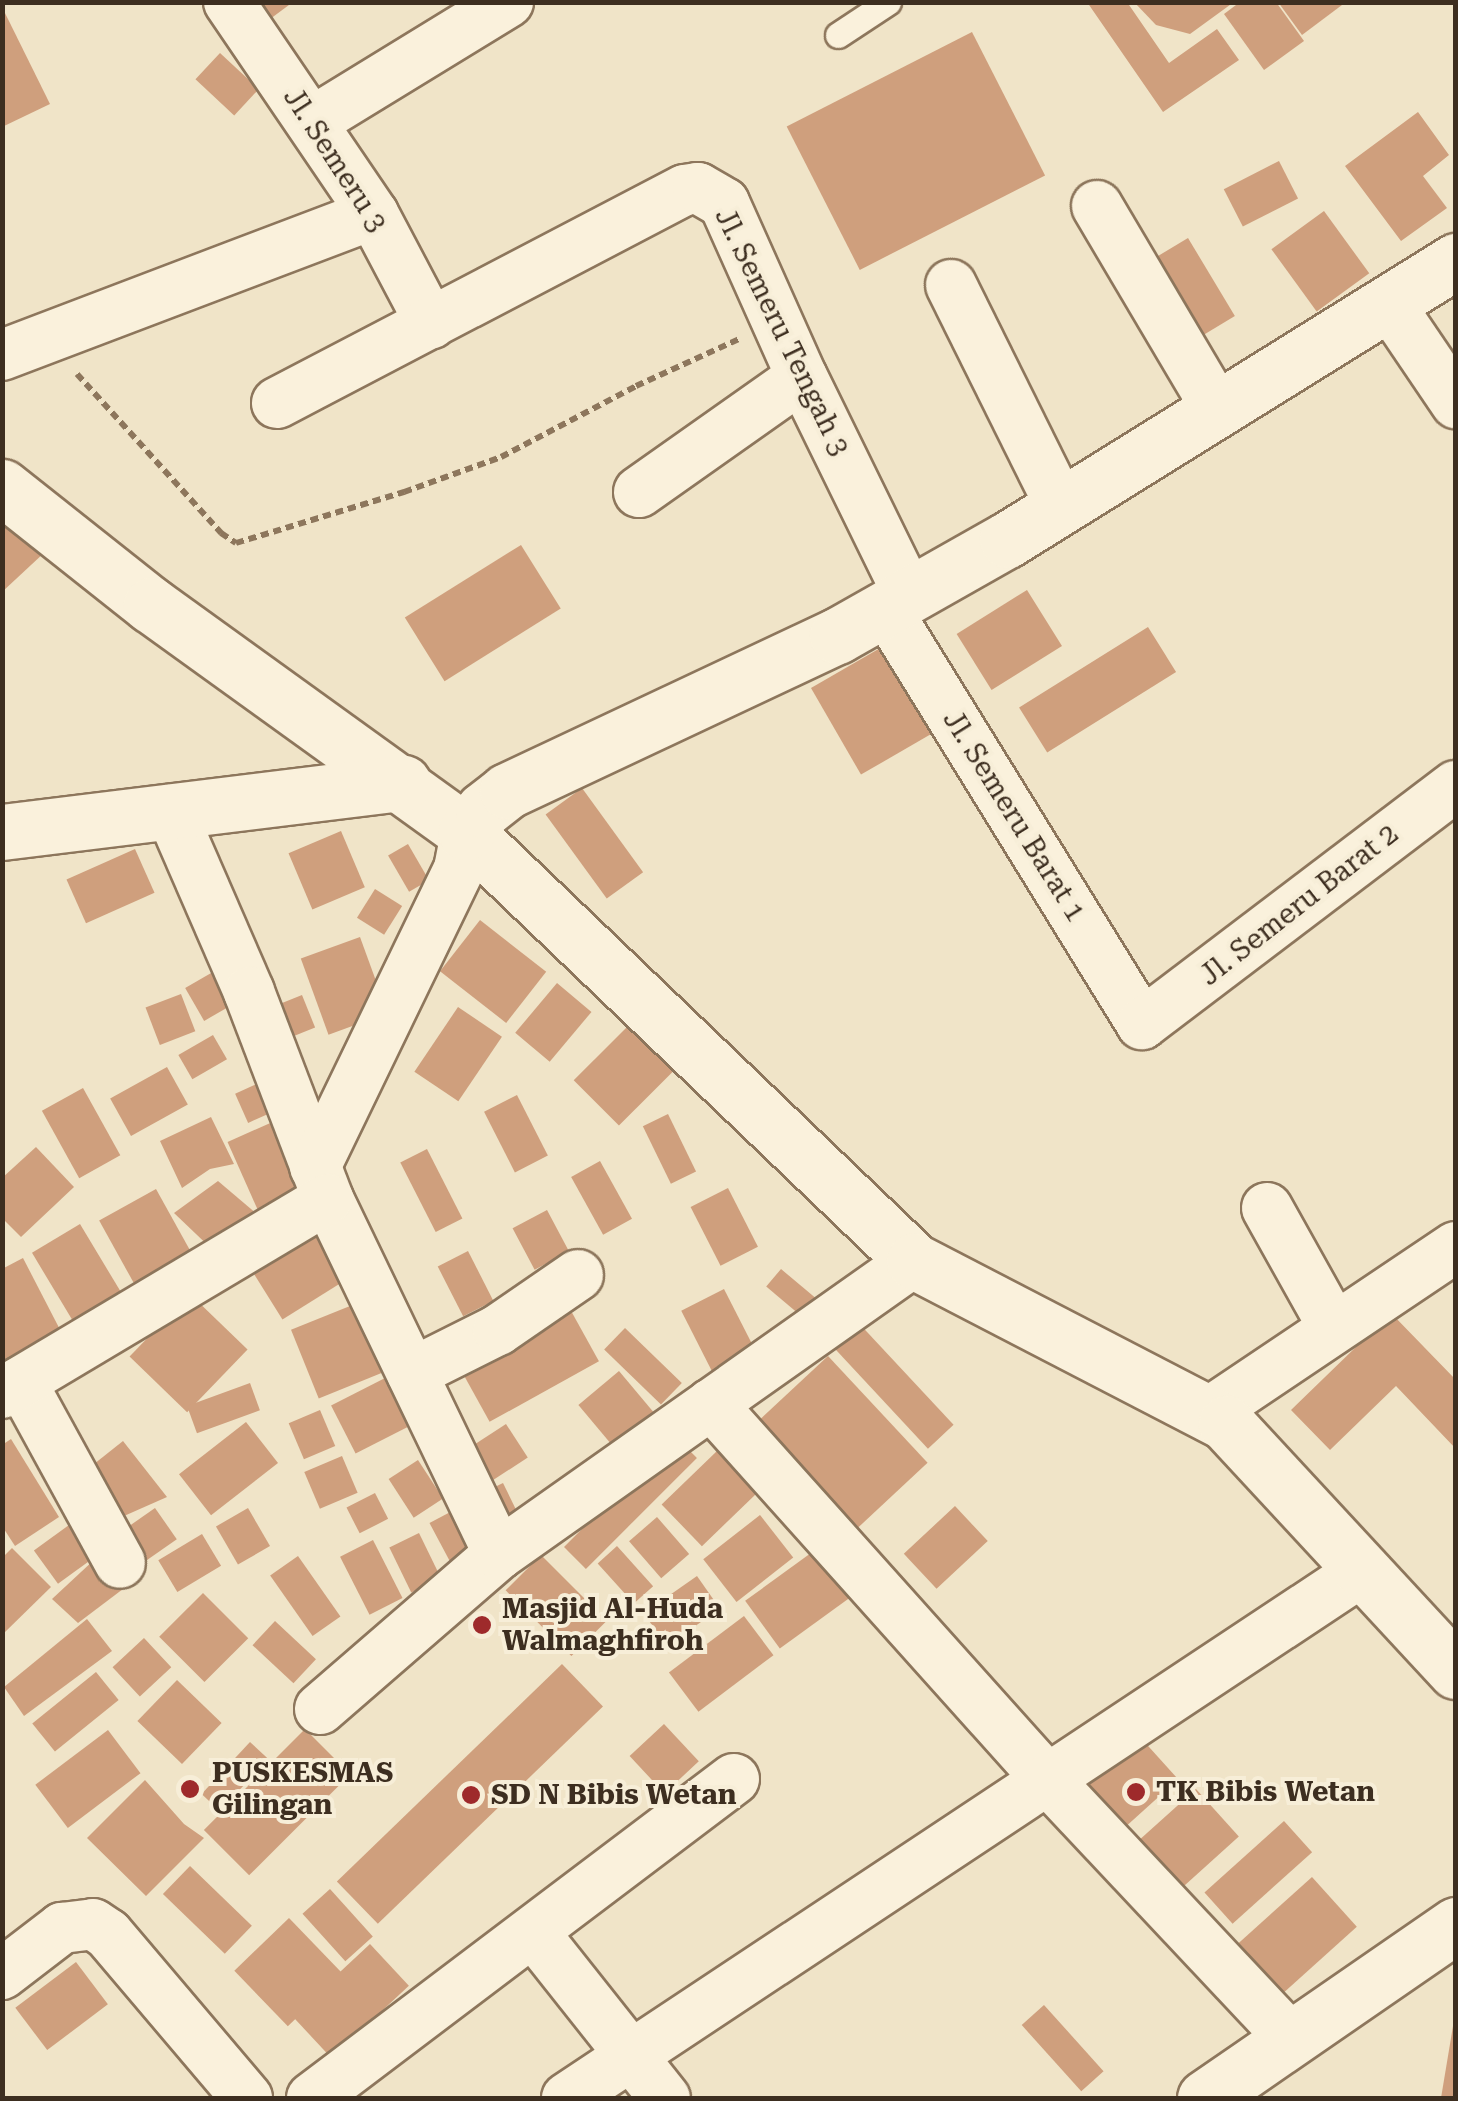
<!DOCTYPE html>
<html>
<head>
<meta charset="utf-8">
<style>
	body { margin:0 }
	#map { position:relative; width:1458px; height:2101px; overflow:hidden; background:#f0e4c8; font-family:"Roboto Serif",serif }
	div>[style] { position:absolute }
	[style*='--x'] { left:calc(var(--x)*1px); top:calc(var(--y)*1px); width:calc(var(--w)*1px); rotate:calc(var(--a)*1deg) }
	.building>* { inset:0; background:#cf9f7d; transform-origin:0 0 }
	.path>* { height:6px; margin-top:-3px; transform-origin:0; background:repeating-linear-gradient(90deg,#8d765c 0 8px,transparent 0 13px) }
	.roads { filter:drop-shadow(2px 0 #8d765c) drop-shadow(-2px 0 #8d765c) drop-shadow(0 2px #8d765c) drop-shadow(0 -2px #8d765c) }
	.service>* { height:25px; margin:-12.5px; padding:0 12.5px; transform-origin:12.5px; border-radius:12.5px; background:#faf1dc }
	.minor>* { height:50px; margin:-25px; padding:0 25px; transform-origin:25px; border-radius:25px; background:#faf1dc }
	.tertiary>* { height:55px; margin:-27.5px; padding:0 27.5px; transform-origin:27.5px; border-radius:27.5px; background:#faf1dc }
	.dots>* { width:28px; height:28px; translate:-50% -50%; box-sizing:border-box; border:5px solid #f7eed8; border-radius:50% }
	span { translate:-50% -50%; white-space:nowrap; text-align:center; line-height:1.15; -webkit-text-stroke:8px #f7eed8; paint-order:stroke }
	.street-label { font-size:28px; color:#3d2e20 }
	.poi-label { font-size:28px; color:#3d2e20; font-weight:700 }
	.left { translate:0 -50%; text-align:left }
	.frame { position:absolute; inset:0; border:5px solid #3d2e20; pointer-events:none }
</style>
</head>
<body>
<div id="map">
	<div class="building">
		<i style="clip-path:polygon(245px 2px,293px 2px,262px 25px)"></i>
		<i style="clip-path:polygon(1087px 2px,1127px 2px,1169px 63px,1217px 29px,1239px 60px,1163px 112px)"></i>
		<i style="clip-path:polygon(1134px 2px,1234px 2px,1190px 34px,1156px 25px)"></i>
		<i style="clip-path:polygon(1240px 2px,1276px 2px,1304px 41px,1264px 70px,1224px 14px)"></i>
		<i style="clip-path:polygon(1278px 2px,1346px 2px,1302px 35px)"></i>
		<i style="clip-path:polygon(2px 7px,50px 104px,2px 127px)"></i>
		<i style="left:972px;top:32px;width:161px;height:208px;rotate:63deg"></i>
		<i style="left:220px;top:53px;width:53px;height:36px;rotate:43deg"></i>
		<i style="clip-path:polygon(1418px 112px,1449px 155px,1423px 176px,1447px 208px,1401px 241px,1345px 166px)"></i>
		<i style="left:1279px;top:161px;width:42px;height:62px;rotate:63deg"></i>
		<i style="left:1324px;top:211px;width:77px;height:65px;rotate:54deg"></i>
		<i style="left:1188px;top:238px;width:91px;height:44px;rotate:59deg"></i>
		<i style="clip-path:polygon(2px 521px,45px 552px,2px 592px)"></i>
		<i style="left:521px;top:545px;width:75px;height:137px;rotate:58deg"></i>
		<i style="left:1027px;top:590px;width:66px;height:83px;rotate:58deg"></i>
		<i style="left:1148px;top:627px;width:53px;height:152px;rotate:58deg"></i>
		<i style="left:882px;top:647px;width:100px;height:82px;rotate:60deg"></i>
		<i style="left:582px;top:788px;width:104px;height:45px;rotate:54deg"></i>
		<i style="left:341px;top:831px;width:61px;height:57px;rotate:67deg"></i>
		<i style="left:408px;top:844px;width:42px;height:23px;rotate:60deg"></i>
		<i style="left:135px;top:849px;width:48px;height:75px;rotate:66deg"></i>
		<i style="left:375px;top:889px;width:32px;height:34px;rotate:32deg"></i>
		<i style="left:480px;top:920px;width:84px;height:65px;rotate:38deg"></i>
		<i style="left:360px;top:937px;width:81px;height:63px;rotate:70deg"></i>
		<i style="left:225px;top:965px;width:38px;height:46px;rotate:60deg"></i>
		<i style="left:557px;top:983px;width:45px;height:65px;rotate:40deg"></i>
		<i style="left:181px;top:994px;width:40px;height:38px;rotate:69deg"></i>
		<i style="left:302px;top:995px;width:35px;height:43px;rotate:68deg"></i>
		<i style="left:458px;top:1007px;width:53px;height:78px;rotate:34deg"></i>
		<i style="left:643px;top:1011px;width:64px;height:98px;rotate:45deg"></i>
		<i style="left:213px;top:1035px;width:28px;height:40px;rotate:60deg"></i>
		<i style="left:167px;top:1067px;width:43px;height:65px;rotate:61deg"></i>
		<i style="left:268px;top:1079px;width:32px;height:36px;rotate:66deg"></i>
		<i style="left:83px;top:1088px;width:77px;height:47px;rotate:61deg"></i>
		<i style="left:517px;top:1095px;width:68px;height:37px;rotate:63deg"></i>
		<i style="left:668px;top:1114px;width:64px;height:28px;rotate:64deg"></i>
		<i style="left:286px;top:1116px;width:77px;height:64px;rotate:66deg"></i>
		<i style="clip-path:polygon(211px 1117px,234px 1164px,210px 1169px,182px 1188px,160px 1141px)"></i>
		<i style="clip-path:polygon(36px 1147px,74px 1187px,21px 1237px,2px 1218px,2px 1178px)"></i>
		<i style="left:427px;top:1149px;width:78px;height:30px;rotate:63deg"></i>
		<i style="left:600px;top:1161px;width:66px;height:33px;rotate:61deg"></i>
		<i style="clip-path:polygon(218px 1181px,257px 1214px,218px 1255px,174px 1213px)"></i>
		<i style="left:728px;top:1188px;width:66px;height:42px;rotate:63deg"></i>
		<i style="left:156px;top:1189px;width:91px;height:65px;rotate:61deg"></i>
		<i style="left:547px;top:1210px;width:47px;height:39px;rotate:62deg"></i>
		<i style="left:320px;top:1223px;width:62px;height:83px;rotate:58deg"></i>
		<i style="left:80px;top:1224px;width:92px;height:56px;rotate:59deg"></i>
		<i style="left:468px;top:1251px;width:56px;height:34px;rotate:63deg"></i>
		<i style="clip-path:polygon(23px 1258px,70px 1349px,2px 1384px,2px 1269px)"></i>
		<i style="left:781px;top:1269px;width:51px;height:23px;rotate:40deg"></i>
		<i style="left:724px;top:1289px;width:68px;height:48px;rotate:63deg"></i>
		<i style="left:190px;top:1294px;width:80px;height:87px;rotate:44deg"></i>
		<i style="left:565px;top:1300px;width:70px;height:125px;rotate:61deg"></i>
		<i style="left:355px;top:1304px;width:74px;height:69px;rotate:68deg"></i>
		<i style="clip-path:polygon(1391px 1313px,1456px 1380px,1456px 1449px,1396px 1386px,1330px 1450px,1291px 1410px)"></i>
		<i style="left:854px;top:1318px;width:146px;height:35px;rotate:47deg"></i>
		<i style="left:625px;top:1328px;width:79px;height:30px;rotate:44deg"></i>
		<i style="left:828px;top:1356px;width:146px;height:98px;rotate:47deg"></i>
		<i style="left:619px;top:1371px;width:60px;height:53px;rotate:50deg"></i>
		<i style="left:389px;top:1376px;width:54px;height:65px;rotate:63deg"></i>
		<i style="left:250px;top:1383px;width:29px;height:67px;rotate:70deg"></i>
		<i style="left:320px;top:1410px;width:39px;height:34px;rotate:67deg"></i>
		<i style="left:246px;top:1422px;width:52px;height:85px;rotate:52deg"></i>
		<i style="left:506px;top:1424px;width:40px;height:55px;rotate:57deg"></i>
		<i style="left:675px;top:1436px;width:31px;height:157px;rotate:45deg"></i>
		<i style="clip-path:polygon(11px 1439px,59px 1517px,15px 1546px,2px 1526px,2px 1445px)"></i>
		<i style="clip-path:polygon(123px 1441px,167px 1497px,124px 1516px,89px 1468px)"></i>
		<i style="left:717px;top:1451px;width:58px;height:77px;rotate:46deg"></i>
		<i style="left:342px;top:1456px;width:40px;height:41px;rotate:67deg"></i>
		<i style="left:418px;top:1460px;width:46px;height:35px;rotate:57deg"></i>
		<i style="left:503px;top:1483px;width:48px;height:29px;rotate:64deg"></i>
		<i style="left:375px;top:1493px;width:29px;height:32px;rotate:63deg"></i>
		<i style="left:955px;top:1506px;width:48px;height:70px;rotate:47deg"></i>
		<i style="left:155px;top:1508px;width:38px;height:45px;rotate:55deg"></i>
		<i style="left:248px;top:1508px;width:44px;height:37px;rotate:60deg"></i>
		<i style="left:456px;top:1509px;width:51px;height:30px;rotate:62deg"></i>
		<i style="left:760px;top:1515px;width:54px;height:72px;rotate:52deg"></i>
		<i style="left:80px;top:1517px;width:41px;height:57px;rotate:54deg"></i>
		<i style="left:657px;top:1517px;width:49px;height:37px;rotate:49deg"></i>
		<i style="left:419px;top:1533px;width:50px;height:33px;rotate:64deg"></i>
		<i style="left:202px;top:1534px;width:37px;height:51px;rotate:59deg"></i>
		<i style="left:373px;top:1540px;width:65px;height:37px;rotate:63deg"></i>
		<i style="left:822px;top:1545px;width:59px;height:95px;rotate:54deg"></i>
		<i style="left:617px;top:1546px;width:54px;height:26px;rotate:48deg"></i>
		<i style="clip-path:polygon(12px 1548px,51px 1587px,2px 1635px,2px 1558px)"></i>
		<i style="left:541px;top:1555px;width:93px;height:50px;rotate:45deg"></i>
		<i style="left:298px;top:1556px;width:74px;height:34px;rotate:55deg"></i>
		<i style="clip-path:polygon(95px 1559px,123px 1589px,78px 1623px,52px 1599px)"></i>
		<i style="left:697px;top:1576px;width:40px;height:65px;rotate:55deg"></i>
		<i style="left:203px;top:1593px;width:64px;height:62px;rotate:45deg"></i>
		<i style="left:744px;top:1616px;width:49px;height:94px;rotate:53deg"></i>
		<i style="clip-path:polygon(87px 1619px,112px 1651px,24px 1716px,4px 1687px)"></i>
		<i style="left:275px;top:1621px;width:56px;height:33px;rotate:43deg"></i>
		<i style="left:144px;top:1638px;width:40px;height:43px;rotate:47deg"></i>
		<i style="left:562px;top:1664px;width:59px;height:313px;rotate:46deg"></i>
		<i style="left:96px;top:1672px;width:36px;height:82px;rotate:51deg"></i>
		<i style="left:177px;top:1680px;width:62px;height:57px;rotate:44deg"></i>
		<i style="left:664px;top:1724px;width:51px;height:47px;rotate:47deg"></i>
		<i style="left:305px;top:1729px;width:64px;height:143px;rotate:45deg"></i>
		<i style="left:108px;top:1730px;width:54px;height:91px;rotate:53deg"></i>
		<i style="left:1140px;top:1737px;width:57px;height:76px;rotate:48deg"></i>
		<i style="left:250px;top:1742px;width:25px;height:71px;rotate:43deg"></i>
		<i style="clip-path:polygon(145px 1780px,184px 1824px,204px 1838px,146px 1896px,87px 1838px)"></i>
		<i style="left:1196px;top:1789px;width:64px;height:79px;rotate:48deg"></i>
		<i style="left:1284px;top:1821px;width:42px;height:107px;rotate:48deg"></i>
		<i style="left:190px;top:1866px;width:86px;height:39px;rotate:44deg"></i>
		<i style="left:1312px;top:1877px;width:67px;height:115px;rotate:48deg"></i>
		<i style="left:330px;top:1889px;width:64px;height:37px;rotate:48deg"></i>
		<i style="left:289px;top:1918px;width:77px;height:76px;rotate:46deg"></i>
		<i style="left:370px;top:1944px;width:57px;height:106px;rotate:47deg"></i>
		<i style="left:76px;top:1962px;width:53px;height:76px;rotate:53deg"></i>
		<i style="left:1044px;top:2005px;width:89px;height:30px;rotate:48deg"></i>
		<i style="clip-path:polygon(1453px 2026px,1456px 2098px,1441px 2098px)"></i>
	</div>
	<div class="path">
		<i style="--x:77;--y:374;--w:215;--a:47.8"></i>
		<i style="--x:221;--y:533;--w:18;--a:34"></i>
		<i style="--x:236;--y:543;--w:176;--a:-16.9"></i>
		<i style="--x:404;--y:492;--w:103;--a:-19.8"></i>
		<i style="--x:501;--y:457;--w:153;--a:-27.7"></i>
		<i style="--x:636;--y:386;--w:113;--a:-24.5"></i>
	</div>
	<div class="roads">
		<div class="service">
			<i style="--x:838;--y:35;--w:60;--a:-33.4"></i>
		</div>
		<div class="minor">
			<i style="--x:229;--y:2;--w:256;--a:55.8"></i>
			<i style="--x:373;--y:214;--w:124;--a:62.2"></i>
			<i style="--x:312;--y:122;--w:230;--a:-31.5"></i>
			<i style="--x:1097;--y:206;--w:238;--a:59.4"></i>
			<i style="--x:951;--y:285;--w:248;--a:63.6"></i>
			<i style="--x:1389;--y:304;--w:120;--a:55.9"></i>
			<i style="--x:2;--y:355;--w:397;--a:-20.8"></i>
			<i style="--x:277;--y:403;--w:460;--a:-27.6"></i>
			<i style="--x:685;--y:190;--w:13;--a:-9"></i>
			<i style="--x:698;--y:188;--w:30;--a:30"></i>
			<i style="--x:724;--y:203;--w:191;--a:65.9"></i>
			<i style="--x:802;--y:377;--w:243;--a:63.9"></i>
			<i style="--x:639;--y:492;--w:199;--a:-35.2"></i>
			<i style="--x:885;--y:608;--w:489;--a:58.3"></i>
			<i style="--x:1142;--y:1024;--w:394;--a:-37.2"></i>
			<i style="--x:170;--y:810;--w:198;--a:66.5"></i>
			<i style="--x:249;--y:992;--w:222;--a:69.1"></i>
			<i style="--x:328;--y:1199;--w:394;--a:64.3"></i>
			<i style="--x:315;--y:1167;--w:331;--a:-64.2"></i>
			<i style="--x:459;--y:869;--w:38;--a:-79"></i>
			<i style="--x:1267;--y:1208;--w:137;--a:60.8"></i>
			<i style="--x:412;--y:1373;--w:96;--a:-26.6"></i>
			<i style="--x:498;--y:1330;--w:97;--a:-34.5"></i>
			<i style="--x:21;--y:1382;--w:206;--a:61.3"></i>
			<i style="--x:2;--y:1393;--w:379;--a:-30.8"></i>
			<i style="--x:711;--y:1404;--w:505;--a:48.13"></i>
			<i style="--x:1048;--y:1780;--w:355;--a:46.8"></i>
			<i style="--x:1210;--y:1412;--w:296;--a:-33.9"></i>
			<i style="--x:320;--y:1709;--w:237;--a:-40.9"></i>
			<i style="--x:499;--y:1554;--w:508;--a:-35.22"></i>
			<i style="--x:534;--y:1933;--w:211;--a:51.6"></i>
			<i style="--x:2;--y:1974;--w:76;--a:-37.5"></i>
			<i style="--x:62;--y:1928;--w:31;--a:-7"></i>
			<i style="--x:93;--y:1924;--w:18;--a:34"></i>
			<i style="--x:108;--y:1934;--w:215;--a:49.7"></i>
			<i style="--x:312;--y:2098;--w:529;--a:-37.09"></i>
			<i style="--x:567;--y:2098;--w:954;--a:-33.54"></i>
		</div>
		<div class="tertiary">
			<i style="--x:2;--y:487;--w:190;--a:38.4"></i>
			<i style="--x:151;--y:605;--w:388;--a:35.8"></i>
			<i style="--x:466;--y:832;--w:620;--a:43.76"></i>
			<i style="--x:914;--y:1261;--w:352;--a:27.4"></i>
			<i style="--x:1226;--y:1423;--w:338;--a:47.2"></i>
			<i style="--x:2;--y:832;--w:404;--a:-7"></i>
			<i style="--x:466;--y:832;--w:28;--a:-52"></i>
			<i style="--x:483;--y:810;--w:31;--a:-38"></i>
			<i style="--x:507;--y:791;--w:365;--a:-25.2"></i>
			<i style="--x:837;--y:636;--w:195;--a:-29.5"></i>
			<i style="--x:1007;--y:540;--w:529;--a:-31.86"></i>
			<i style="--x:1205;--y:2098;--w:305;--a:-34.6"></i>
		</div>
	</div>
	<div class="dots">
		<i style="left:482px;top:1625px;background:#9e2a2b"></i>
		<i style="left:190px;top:1789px;background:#9e2a2b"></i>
		<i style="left:1136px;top:1792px;background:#9e2a2b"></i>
		<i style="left:471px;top:1795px;background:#9e2a2b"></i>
	</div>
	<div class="street-label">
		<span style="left:335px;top:160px;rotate:57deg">Jl. Semeru 3</span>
		<span style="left:782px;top:332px;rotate:64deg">Jl. Semeru Tengah 3</span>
		<span style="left:1014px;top:816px;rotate:58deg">Jl. Semeru Barat 1</span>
		<span style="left:1299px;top:905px;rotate:-38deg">Jl. Semeru Barat 2</span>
	</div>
	<div class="poi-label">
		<span class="left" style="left:502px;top:1625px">Masjid Al-Huda<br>Walmaghfiroh</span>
		<span class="left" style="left:212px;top:1789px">PUSKESMAS<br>Gilingan</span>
		<span class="left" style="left:1156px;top:1792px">TK Bibis Wetan</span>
		<span class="left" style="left:491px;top:1795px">SD N Bibis Wetan</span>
	</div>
	<div class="frame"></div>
</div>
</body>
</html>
